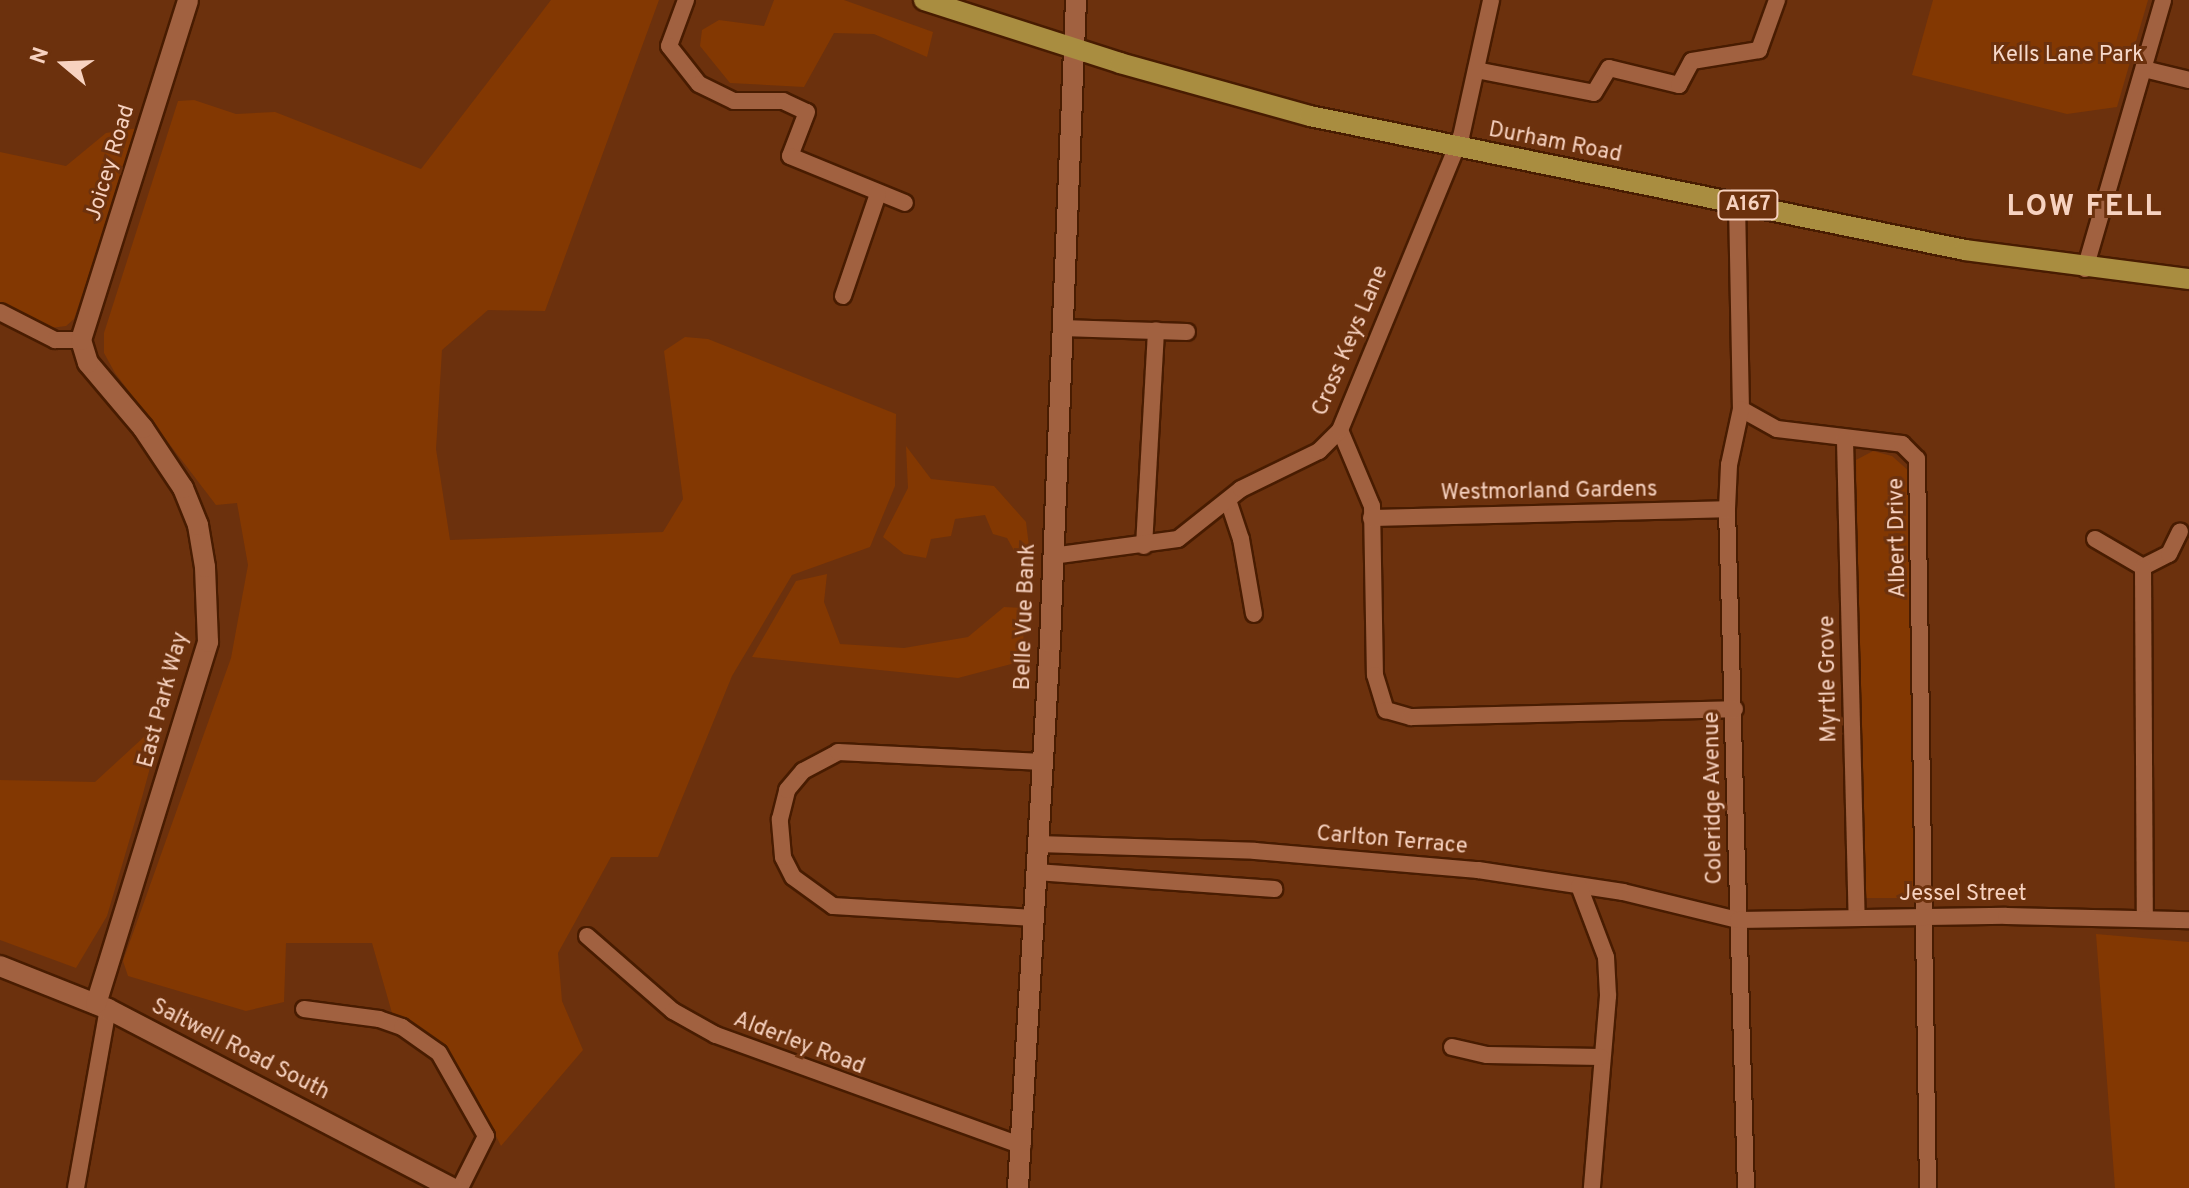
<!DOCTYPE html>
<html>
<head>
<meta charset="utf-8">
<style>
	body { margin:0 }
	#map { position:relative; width:2189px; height:1188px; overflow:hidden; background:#6c310d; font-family:Overpass,sans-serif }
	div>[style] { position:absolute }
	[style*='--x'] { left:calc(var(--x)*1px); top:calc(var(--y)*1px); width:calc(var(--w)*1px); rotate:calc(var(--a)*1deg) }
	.green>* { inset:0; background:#833802 }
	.roads { filter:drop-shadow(2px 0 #481c01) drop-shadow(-2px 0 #481c01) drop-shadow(0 2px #481c01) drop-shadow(0 -2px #481c01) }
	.minor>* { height:16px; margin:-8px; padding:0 8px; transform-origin:8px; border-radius:8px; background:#a16140 }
	.tertiary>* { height:20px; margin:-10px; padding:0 10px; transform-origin:10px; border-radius:10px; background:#a16140 }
	.primary>* { height:20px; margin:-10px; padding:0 10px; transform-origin:10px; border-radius:10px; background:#a98d40 }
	span { translate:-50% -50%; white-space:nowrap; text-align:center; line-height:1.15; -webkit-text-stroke:6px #6c310d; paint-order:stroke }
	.shield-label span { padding:2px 6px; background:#6c310d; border:2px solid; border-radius:6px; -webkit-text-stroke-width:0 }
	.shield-label { font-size:20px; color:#f7d2c0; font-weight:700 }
	.park-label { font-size:22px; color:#f6d9cb }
	.street-label { font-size:22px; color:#f7d2c0 }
	.district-label { font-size:30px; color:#f7d2c0; font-weight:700; letter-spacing:2px }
	.north { position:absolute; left:24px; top:24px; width:80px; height:80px; -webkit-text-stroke:6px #6c310d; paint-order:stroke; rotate:289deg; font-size:22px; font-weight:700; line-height:32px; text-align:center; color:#f7d2c0 }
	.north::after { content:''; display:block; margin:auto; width:28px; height:36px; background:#f7d2c0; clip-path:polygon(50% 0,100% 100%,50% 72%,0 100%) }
</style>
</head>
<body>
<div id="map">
	<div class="green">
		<i style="clip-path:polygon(551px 0,659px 0,545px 311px,488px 310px,442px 350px,436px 449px,450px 540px,663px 532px,683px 499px,664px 351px,685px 337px,708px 339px,896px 414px,895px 486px,870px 547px,792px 575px,732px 676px,658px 857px,611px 857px,558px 953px,562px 1001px,583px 1050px,501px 1146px,474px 1092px,437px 1043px,392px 1013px,372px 943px,286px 943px,284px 1002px,246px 1011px,128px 976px,123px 961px,231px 658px,248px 565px,237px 503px,216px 505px,115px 373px,104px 353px,104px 333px,178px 101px,194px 100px,236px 114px,275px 112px,421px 169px)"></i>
		<i style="clip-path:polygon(774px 0,844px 0,933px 32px,927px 57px,874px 34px,834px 33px,804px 87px,730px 83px,700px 46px,702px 30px,719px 20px,764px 26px)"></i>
		<i style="clip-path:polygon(1933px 0,2148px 0,2117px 107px,2067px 114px,1912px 75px)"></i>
		<i style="clip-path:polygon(138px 128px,74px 319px,66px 326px,43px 329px,0 305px,0 152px,66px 166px,106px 133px)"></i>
		<i style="clip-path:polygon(906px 446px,931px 479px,994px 486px,1026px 522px,1030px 555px,1016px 554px,1007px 538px,993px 534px,985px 515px,955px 519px,951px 536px,931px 539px,926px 558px,904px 554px,883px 537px,908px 488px)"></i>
		<i style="clip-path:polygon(1873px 451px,1892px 456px,1910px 472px,1916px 898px,1865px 898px,1856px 460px)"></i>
		<i style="clip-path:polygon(827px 574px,824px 602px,840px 644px,904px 648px,968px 637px,1004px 607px,1024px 608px,1023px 661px,958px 678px,752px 657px,796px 581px)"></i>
		<i style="clip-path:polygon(145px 736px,157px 742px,141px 801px,107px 916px,76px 968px,0 940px,0 780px,95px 782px)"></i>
		<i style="clip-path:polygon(2096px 934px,2189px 942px,2189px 1188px,2115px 1188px)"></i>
	</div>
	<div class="roads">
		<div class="minor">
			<i style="--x:686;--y:0;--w:49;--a:110.3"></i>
			<i style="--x:669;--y:46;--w:48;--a:51.7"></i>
			<i style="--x:699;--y:84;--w:39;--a:26"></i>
			<i style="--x:734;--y:101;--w:49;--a:0"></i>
			<i style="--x:783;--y:101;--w:26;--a:25"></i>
			<i style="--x:807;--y:112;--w:47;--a:111.1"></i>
			<i style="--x:790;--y:156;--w:124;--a:22.2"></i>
			<i style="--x:2144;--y:69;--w:46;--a:13.7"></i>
			<i style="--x:1476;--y:70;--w:120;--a:11"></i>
			<i style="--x:1594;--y:93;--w:29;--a:-59"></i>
			<i style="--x:1609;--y:68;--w:72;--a:13.7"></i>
			<i style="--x:1679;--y:85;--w:27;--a:-62"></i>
			<i style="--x:1692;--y:61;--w:68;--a:-9.3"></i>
			<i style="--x:1759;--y:50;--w:53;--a:-70.2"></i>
			<i style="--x:1737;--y:203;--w:206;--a:88.9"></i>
			<i style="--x:1741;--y:409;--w:41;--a:29.1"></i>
			<i style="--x:1777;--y:429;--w:126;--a:6.8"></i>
			<i style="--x:1902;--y:444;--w:21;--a:45"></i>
			<i style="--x:1917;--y:459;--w:729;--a:89.14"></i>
			<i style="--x:2085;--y:269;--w:280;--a:-73.8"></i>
			<i style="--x:843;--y:296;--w:108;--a:-71.1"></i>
			<i style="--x:0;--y:312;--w:62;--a:27"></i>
			<i style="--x:55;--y:340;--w:26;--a:0"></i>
			<i style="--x:1062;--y:328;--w:125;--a:1.8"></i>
			<i style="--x:1741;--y:409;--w:57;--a:102.1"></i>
			<i style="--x:1729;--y:465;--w:44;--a:92.6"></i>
			<i style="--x:1727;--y:509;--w:679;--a:88.4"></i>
			<i style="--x:1340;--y:430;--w:82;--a:67.2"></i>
			<i style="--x:1372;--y:506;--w:169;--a:89"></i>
			<i style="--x:1375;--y:675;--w:37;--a:73"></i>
			<i style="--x:1386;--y:710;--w:26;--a:16"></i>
			<i style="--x:1411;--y:717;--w:324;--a:-1.4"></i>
			<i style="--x:1845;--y:440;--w:478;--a:88.6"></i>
			<i style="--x:1228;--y:500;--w:41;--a:71.6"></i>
			<i style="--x:1241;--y:539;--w:76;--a:80.2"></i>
			<i style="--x:1371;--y:518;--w:356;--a:-1.4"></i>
			<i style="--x:2095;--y:539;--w:56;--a:30.3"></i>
			<i style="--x:2143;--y:567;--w:29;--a:-27"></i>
			<i style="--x:2169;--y:554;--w:25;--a:-64"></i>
			<i style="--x:1144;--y:546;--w:216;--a:-86.8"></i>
			<i style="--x:1052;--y:556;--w:127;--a:-7.7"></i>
			<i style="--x:1178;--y:539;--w:80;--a:-38.4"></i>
			<i style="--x:1241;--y:489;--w:87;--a:-26"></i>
			<i style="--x:1319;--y:451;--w:30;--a:-45"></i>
			<i style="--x:1340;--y:430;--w:317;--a:-67.6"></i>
			<i style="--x:1461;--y:137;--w:140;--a:-77.6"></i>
			<i style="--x:2143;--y:567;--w:350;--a:89.7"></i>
			<i style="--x:1038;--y:844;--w:217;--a:1.8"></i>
			<i style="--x:1255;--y:851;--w:224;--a:4.9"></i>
			<i style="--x:1478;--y:870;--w:147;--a:8.6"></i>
			<i style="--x:1623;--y:892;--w:118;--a:13.7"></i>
			<i style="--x:1738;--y:920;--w:268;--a:-0.9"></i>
			<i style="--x:2006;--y:916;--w:183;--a:1.3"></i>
			<i style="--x:1036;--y:872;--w:239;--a:4.1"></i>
			<i style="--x:1579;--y:886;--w:76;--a:69.2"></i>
			<i style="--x:1606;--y:957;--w:39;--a:87"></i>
			<i style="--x:1608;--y:996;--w:193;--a:94.8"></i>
			<i style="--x:1034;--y:918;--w:201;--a:-176.6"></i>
			<i style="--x:833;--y:906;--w:49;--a:-144.1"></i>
			<i style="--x:793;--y:877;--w:22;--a:-117"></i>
			<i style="--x:783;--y:857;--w:38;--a:-95"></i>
			<i style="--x:780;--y:819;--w:30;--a:-76"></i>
			<i style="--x:787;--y:790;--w:25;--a:-50"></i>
			<i style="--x:803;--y:771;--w:40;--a:-28"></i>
			<i style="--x:838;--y:752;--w:205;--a:2.8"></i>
			<i style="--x:587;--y:936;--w:114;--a:41.1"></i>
			<i style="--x:673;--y:1011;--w:49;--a:29.2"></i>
			<i style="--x:716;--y:1035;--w:326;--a:19.9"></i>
			<i style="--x:304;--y:1009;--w:76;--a:7.6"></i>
			<i style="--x:379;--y:1019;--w:24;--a:19"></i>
			<i style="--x:402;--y:1027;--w:45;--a:35.1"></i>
			<i style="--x:439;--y:1053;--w:95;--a:60.5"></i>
			<i style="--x:486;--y:1136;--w:58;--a:116.6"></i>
			<i style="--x:1452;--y:1047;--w:36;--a:13"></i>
			<i style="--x:1487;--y:1055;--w:114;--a:1"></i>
			<i style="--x:76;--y:1188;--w:182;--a:-79.9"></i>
		</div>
		<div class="tertiary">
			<i style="--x:0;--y:966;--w:116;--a:21.7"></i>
			<i style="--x:108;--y:1009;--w:388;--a:27.5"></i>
			<i style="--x:96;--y:1004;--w:379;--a:-72.8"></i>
			<i style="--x:208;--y:642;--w:75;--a:-92.3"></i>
			<i style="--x:205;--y:567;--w:43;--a:-99.5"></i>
			<i style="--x:198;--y:525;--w:40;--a:-112"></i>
			<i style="--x:183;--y:488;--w:72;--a:-123.7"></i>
			<i style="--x:143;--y:428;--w:85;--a:-130.2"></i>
			<i style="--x:88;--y:363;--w:24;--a:-107"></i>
			<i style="--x:81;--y:340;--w:356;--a:-72.5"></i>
			<i style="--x:1018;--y:1188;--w:547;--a:-86.65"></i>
			<i style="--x:1050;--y:642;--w:643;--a:-87.68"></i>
		</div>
		<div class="primary">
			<i style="--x:924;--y:0;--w:206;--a:17.8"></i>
			<i style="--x:1120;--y:63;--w:197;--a:15.6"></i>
			<i style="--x:1310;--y:116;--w:669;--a:11.56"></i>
			<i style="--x:1965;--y:250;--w:226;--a:7.4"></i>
		</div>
	</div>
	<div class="shield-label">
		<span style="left:1748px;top:205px">A167</span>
	</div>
	<div class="park-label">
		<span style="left:2068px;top:56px">Kells Lane Park</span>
	</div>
	<div class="street-label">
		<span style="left:1555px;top:143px;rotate:11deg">Durham Road</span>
		<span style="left:111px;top:163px;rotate:-73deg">Joicey Road</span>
		<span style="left:1351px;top:341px;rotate:-67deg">Cross Keys Lane</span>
		<span style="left:1549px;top:492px;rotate:-1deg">Westmorland Gardens</span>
		<span style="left:1898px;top:538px;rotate:-91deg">Albert Drive</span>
		<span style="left:1026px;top:617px;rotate:-88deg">Belle Vue Bank</span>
		<span style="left:1829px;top:679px;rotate:-91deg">Myrtle Grove</span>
		<span style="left:164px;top:700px;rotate:-75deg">East Park Way</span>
		<span style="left:1714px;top:798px;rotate:-91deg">Coleridge Avenue</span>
		<span style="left:1392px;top:841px;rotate:5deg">Carlton Terrace</span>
		<span style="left:1963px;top:895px">Jessel Street</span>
		<span style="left:799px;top:1044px;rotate:21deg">Alderley Road</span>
		<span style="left:240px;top:1050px;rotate:27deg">Saltwell Road South</span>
	</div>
	<div class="district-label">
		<span style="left:2085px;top:208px">LOW FELL</span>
	</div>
	<div class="north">N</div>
</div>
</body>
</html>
